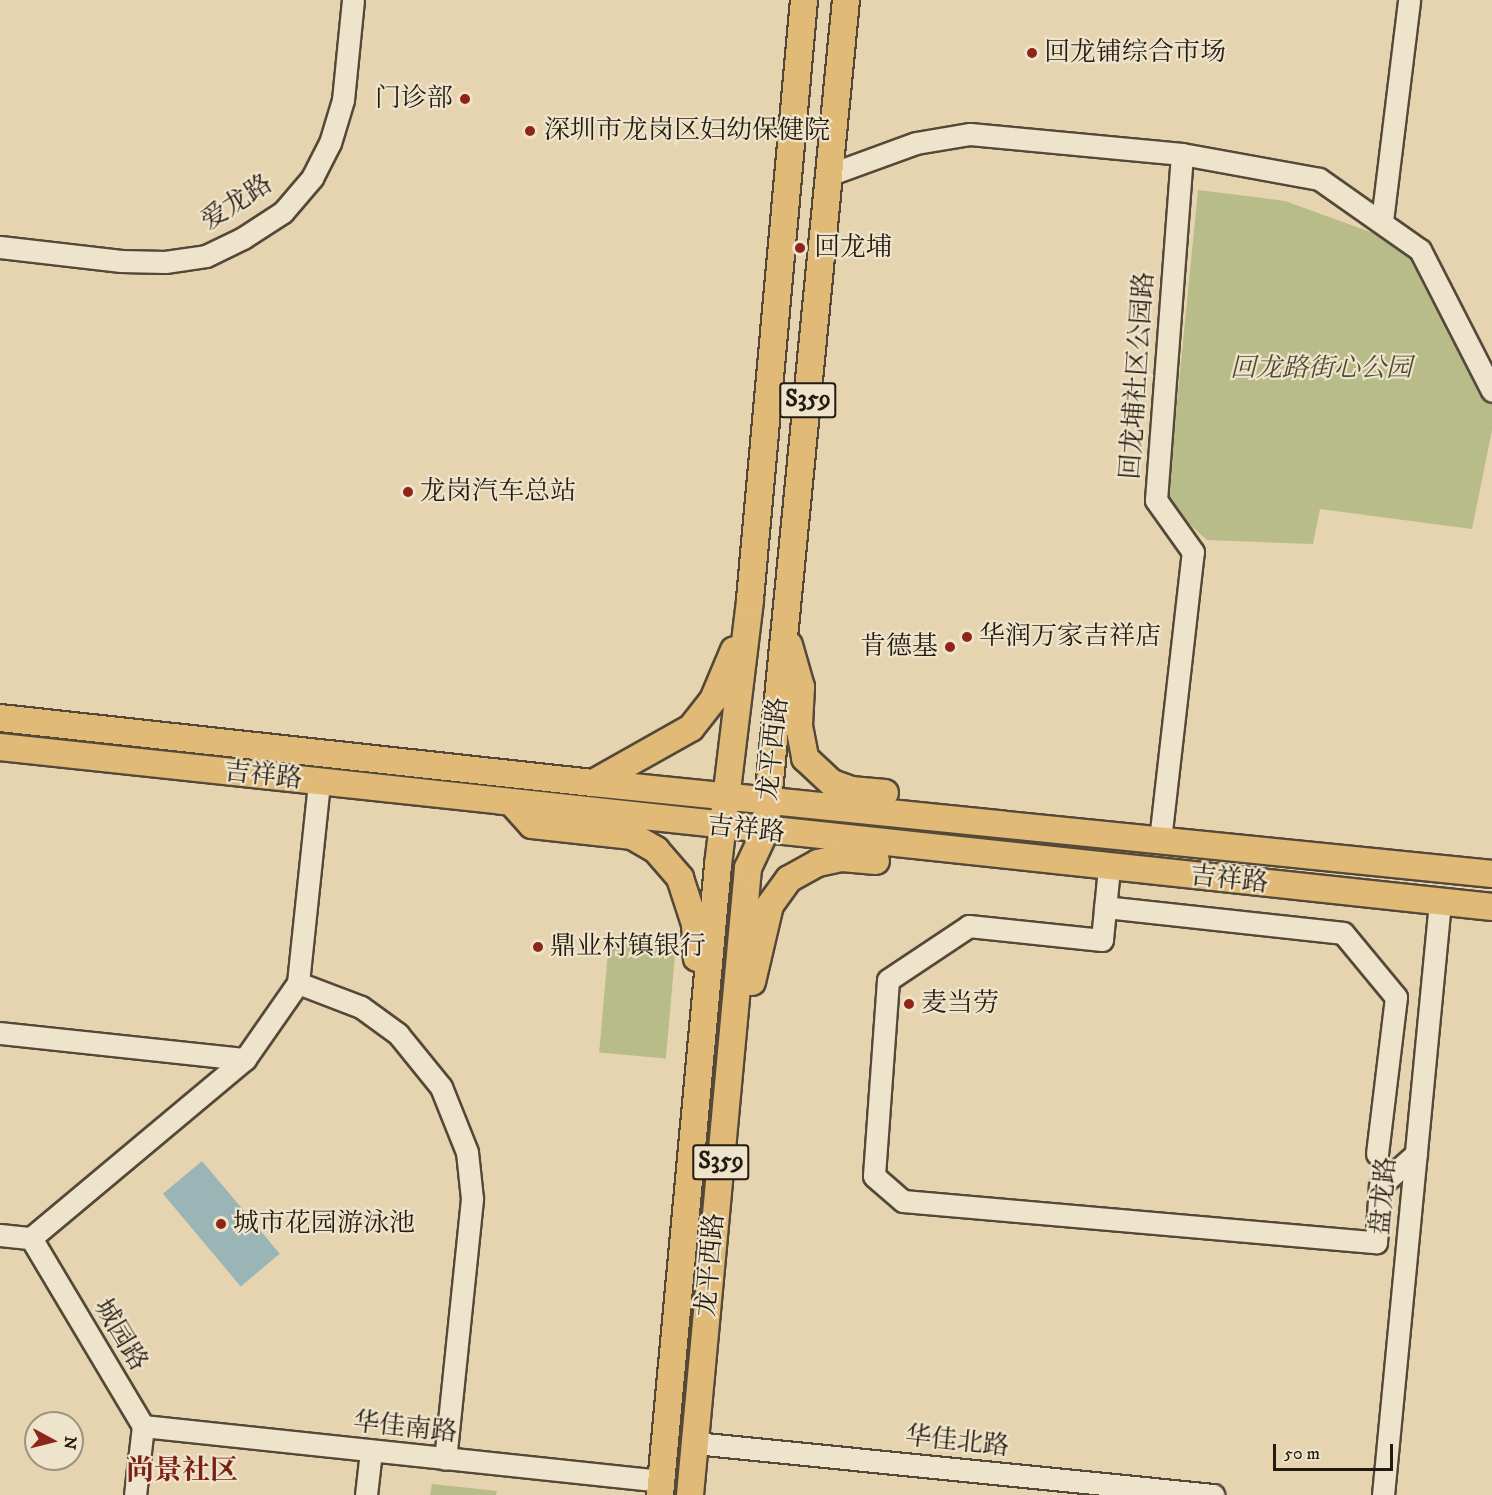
<!DOCTYPE html>
<html>
<head>
<meta charset="utf-8">
<style>
	body { margin:0 }
	#map { position:relative; width:1492px; height:1495px; overflow:hidden; background:#e5d4af; font-family:"IM FELL DW Pica","Noto Serif SC",serif }
	div>[style] { position:absolute }
	[style*='--x'] { left:calc(var(--x)*1px); top:calc(var(--y)*1px); width:calc(var(--w)*1px); rotate:calc(var(--a)*1deg) }
	.green>* { inset:0; background:#b8bc88; transform-origin:0 0 }
	.water>* { inset:0; background:#9ab5b6; transform-origin:0 0 }
	.roads { filter:drop-shadow(2px 0 #544938) drop-shadow(-2px 0 #544938) drop-shadow(0 2px #544938) drop-shadow(0 -2px #544938) }
	.minor>* { height:21px; margin:-10.5px; padding:0 10.5px; transform-origin:10.5px; border-radius:10.5px; background:#eee3cb }
	.major>* { height:26px; margin:-13px; padding:0 13px; transform-origin:13px; border-radius:13px; background:#e2ba78 }
	.dots>* { width:16px; height:16px; translate:-50% -50%; box-sizing:border-box; border:3px solid #eee3cb; border-radius:50% }
	span { translate:-50% -50%; white-space:nowrap; text-align:center; line-height:1.15; -webkit-text-stroke:4.5px #eee3cb; paint-order:stroke }
	.shield-label span { padding:2px 4px; background:#eee3cb; border:2px solid; border-radius:4px; -webkit-text-stroke-width:0 }
	.shield-label { font-size:24px; color:#241b10; font-weight:700 }
	.poi-label { font-size:26px; color:#241b10 }
	.left { translate:0 -50%; text-align:left }
	.right { translate:-100% -50%; text-align:right }
	.street-label { font-size:26px; color:#241b10 }
	.park-label { font-size:26px; color:#504b34; font-style:italic }
	.quarter-label { font-size:28px; color:#7a1f14; font-weight:700 }
	.north { position:absolute; left:24px; top:1411px; width:60px; height:60px; box-sizing:border-box; background:#eee3cb; border:2px solid #9d9380; border-radius:50%; rotate:97deg; font-size:16px; font-weight:700; line-height:24px; text-align:center; color:#241b10 }
	.north::after { content:''; display:block; margin:auto; width:21px; height:27px; background:#8f2418; clip-path:polygon(50% 0,100% 100%,50% 72%,0 100%) }
	.scale { position:absolute; left:1273px; top:1444px; width:120px; height:27px; box-sizing:border-box; border:3px solid #241b10; border-top:0; padding-left:8px; font-size:18px; line-height:21px; white-space:nowrap; color:#241b10; -webkit-text-stroke:4px #eee3cb; paint-order:stroke }
</style>
</head>
<body>
<div id="map">
	<div class="green">
		<i style="clip-path:polygon(1198px 190px,1285px 201px,1420px 250px,1492px 403px,1492px 430px,1472px 529px,1320px 509px,1313px 544px,1207px 540px,1167px 504px)"></i>
		<i style="left:609px;top:940px;width:67px;height:113px;rotate:5deg"></i>
		<i style="clip-path:polygon(432px 1484px,497px 1491px,496px 1495px,430px 1495px)"></i>
	</div>
	<div class="water">
		<i style="left:202px;top:1161px;width:121px;height:51px;rotate:50deg"></i>
	</div>
	<div class="roads">
		<div class="minor">
			<i style="--x:831;--y:174;--w:90;--a:-20"></i>
			<i style="--x:916;--y:143;--w:55;--a:-9.5"></i>
			<i style="--x:970;--y:134;--w:213;--a:5.4"></i>
			<i style="--x:1182;--y:154;--w:139;--a:10.3"></i>
			<i style="--x:1319;--y:179;--w:123;--a:35.1"></i>
			<i style="--x:1420;--y:250;--w:158;--a:62.9"></i>
			<i style="--x:1382;--y:221;--w:223;--a:-83"></i>
			<i style="--x:0;--y:247;--w:122;--a:6.6"></i>
			<i style="--x:121;--y:261;--w:44;--a:1.3"></i>
			<i style="--x:165;--y:262;--w:41;--a:-8.3"></i>
			<i style="--x:206;--y:256;--w:41;--a:-25.9"></i>
			<i style="--x:243;--y:238;--w:48;--a:-33"></i>
			<i style="--x:283;--y:212;--w:45;--a:-49.5"></i>
			<i style="--x:312;--y:178;--w:39;--a:-63"></i>
			<i style="--x:330;--y:143;--w:45;--a:-73.2"></i>
			<i style="--x:343;--y:100;--w:100;--a:-84.3"></i>
			<i style="--x:319;--y:783;--w:201;--a:96"></i>
			<i style="--x:298;--y:983;--w:67;--a:20.9"></i>
			<i style="--x:361;--y:1007;--w:46;--a:36.1"></i>
			<i style="--x:398;--y:1034;--w:68;--a:50.9"></i>
			<i style="--x:441;--y:1087;--w:70;--a:68.2"></i>
			<i style="--x:467;--y:1152;--w:47;--a:83.9"></i>
			<i style="--x:472;--y:1199;--w:261;--a:95.9"></i>
			<i style="--x:1160;--y:840;--w:290;--a:-83.5"></i>
			<i style="--x:1193;--y:552;--w:64;--a:-125.4"></i>
			<i style="--x:1156;--y:500;--w:347;--a:-85.7"></i>
			<i style="--x:1109;--y:868;--w:72;--a:95.6"></i>
			<i style="--x:1102;--y:940;--w:134;--a:-174"></i>
			<i style="--x:969;--y:926;--w:97;--a:146.3"></i>
			<i style="--x:888;--y:980;--w:196;--a:94.1"></i>
			<i style="--x:874;--y:1176;--w:38;--a:41"></i>
			<i style="--x:903;--y:1201;--w:475;--a:5"></i>
			<i style="--x:1376;--y:1242;--w:56;--a:-85.9"></i>
			<i style="--x:1380;--y:1186;--w:48;--a:-41.6"></i>
			<i style="--x:1105;--y:907;--w:239;--a:6.2"></i>
			<i style="--x:1343;--y:933;--w:83;--a:50.4"></i>
			<i style="--x:1396;--y:997;--w:158;--a:96.9"></i>
			<i style="--x:0;--y:1033;--w:246;--a:6.1"></i>
			<i style="--x:0;--y:1235;--w:31;--a:6"></i>
			<i style="--x:31;--y:1238;--w:219;--a:59.2"></i>
			<i style="--x:143;--y:1426;--w:69;--a:96.6"></i>
			<i style="--x:31;--y:1238;--w:279;--a:-39.9"></i>
			<i style="--x:245;--y:1059;--w:93;--a:-55.1"></i>
			<i style="--x:143;--y:1426;--w:522;--a:6.05"></i>
			<i style="--x:695;--y:1443;--w:521;--a:5.73"></i>
			<i style="--x:366;--y:1495;--w:44;--a:-83.5"></i>
			<i style="--x:1383;--y:1495;--w:596;--a:-84.51"></i>
		</div>
		<div class="major">
			<i style="--x:789;--y:645;--w:44;--a:74.1"></i>
			<i style="--x:801;--y:687;--w:39;--a:93"></i>
			<i style="--x:799;--y:726;--w:33;--a:79"></i>
			<i style="--x:805;--y:758;--w:37;--a:43"></i>
			<i style="--x:832;--y:783;--w:20;--a:20"></i>
			<i style="--x:851;--y:790;--w:34;--a:5"></i>
			<i style="--x:0;--y:718;--w:597;--a:6.26"></i>
			<i style="--x:593;--y:783;--w:904;--a:5.78"></i>
			<i style="--x:0;--y:747;--w:1501;--a:6.12"></i>
			<i style="--x:593;--y:783;--w:112;--a:-29.3"></i>
			<i style="--x:691;--y:728;--w:36;--a:-52"></i>
			<i style="--x:713;--y:700;--w:54;--a:-67.2"></i>
			<i style="--x:513;--y:804;--w:28;--a:48"></i>
			<i style="--x:532;--y:825;--w:101;--a:6.3"></i>
			<i style="--x:632;--y:836;--w:28;--a:30"></i>
			<i style="--x:656;--y:850;--w:37;--a:49"></i>
			<i style="--x:680;--y:878;--w:48;--a:71.9"></i>
			<i style="--x:695;--y:924;--w:34;--a:87"></i>
			<i style="--x:752;--y:982;--w:79;--a:-76.8"></i>
			<i style="--x:770;--y:905;--w:32;--a:-54"></i>
			<i style="--x:789;--y:879;--w:33;--a:-29"></i>
			<i style="--x:818;--y:863;--w:25;--a:-12"></i>
			<i style="--x:842;--y:858;--w:34;--a:5"></i>
			<i style="--x:660;--y:1495;--w:633;--a:-84.74"></i>
			<i style="--x:718;--y:865;--w:268;--a:-83.1"></i>
			<i style="--x:750;--y:599;--w:601;--a:-84.85"></i>
			<i style="--x:690;--y:1495;--w:630;--a:-84.71"></i>
			<i style="--x:748;--y:868;--w:40;--a:-65"></i>
			<i style="--x:765;--y:832;--w:836;--a:-84.44"></i>
		</div>
	</div>
	<div class="dots">
		<i style="left:1032px;top:53px;background:#8f2418"></i>
		<i style="left:465px;top:99px;background:#8f2418"></i>
		<i style="left:530px;top:131px;background:#8f2418"></i>
		<i style="left:800px;top:248px;background:#8f2418"></i>
		<i style="left:408px;top:492px;background:#8f2418"></i>
		<i style="left:967px;top:637px;background:#8f2418"></i>
		<i style="left:950px;top:647px;background:#8f2418"></i>
		<i style="left:538px;top:947px;background:#8f2418"></i>
		<i style="left:909px;top:1004px;background:#8f2418"></i>
		<i style="left:221px;top:1224px;background:#8f2418"></i>
	</div>
	<div class="shield-label">
		<span style="left:808px;top:400px">S359</span>
		<span style="left:721px;top:1162px">S359</span>
	</div>
	<div class="poi-label">
		<span class="left" style="left:1044px;top:53px">回龙铺综合市场</span>
		<span class="right" style="left:453px;top:99px">门诊部</span>
		<span class="left" style="left:544px;top:131px">深圳市龙岗区妇幼保健院</span>
		<span class="left" style="left:814px;top:248px">回龙埔</span>
		<span class="left" style="left:420px;top:492px">龙岗汽车总站</span>
		<span class="left" style="left:979px;top:637px">华润万家吉祥店</span>
		<span class="right" style="left:938px;top:647px">肯德基</span>
		<span class="left" style="left:550px;top:947px">鼎业村镇银行</span>
		<span class="left" style="left:921px;top:1004px">麦当劳</span>
		<span class="left" style="left:233px;top:1224px">城市花园游泳池</span>
	</div>
	<div class="street-label">
		<span style="left:237px;top:203px;rotate:-33deg">爱龙路</span>
		<span style="left:1138px;top:376px;rotate:-86deg">回龙埔社区公园路</span>
		<span style="left:774px;top:749px;rotate:-84deg">龙平西路</span>
		<span style="left:263px;top:776px;rotate:6deg">吉祥路</span>
		<span style="left:746px;top:830px;rotate:6deg">吉祥路</span>
		<span style="left:1229px;top:880px;rotate:6deg">吉祥路</span>
		<span style="left:1384px;top:1196px;rotate:-85deg">盘龙路</span>
		<span style="left:711px;top:1265px;rotate:-85deg">龙平西路</span>
		<span style="left:120px;top:1335px;rotate:59deg">城园路</span>
		<span style="left:405px;top:1428px;rotate:6deg">华佳南路</span>
		<span style="left:957px;top:1442px;rotate:6deg">华佳北路</span>
	</div>
	<div class="park-label">
		<span style="left:1321px;top:369px">回龙路街心公园</span>
	</div>
	<div class="quarter-label">
		<span style="left:182px;top:1471px">尚景社区</span>
	</div>
	<div class="north">N</div>
	<div class="scale">50 m</div>
</div>
</body>
</html>
